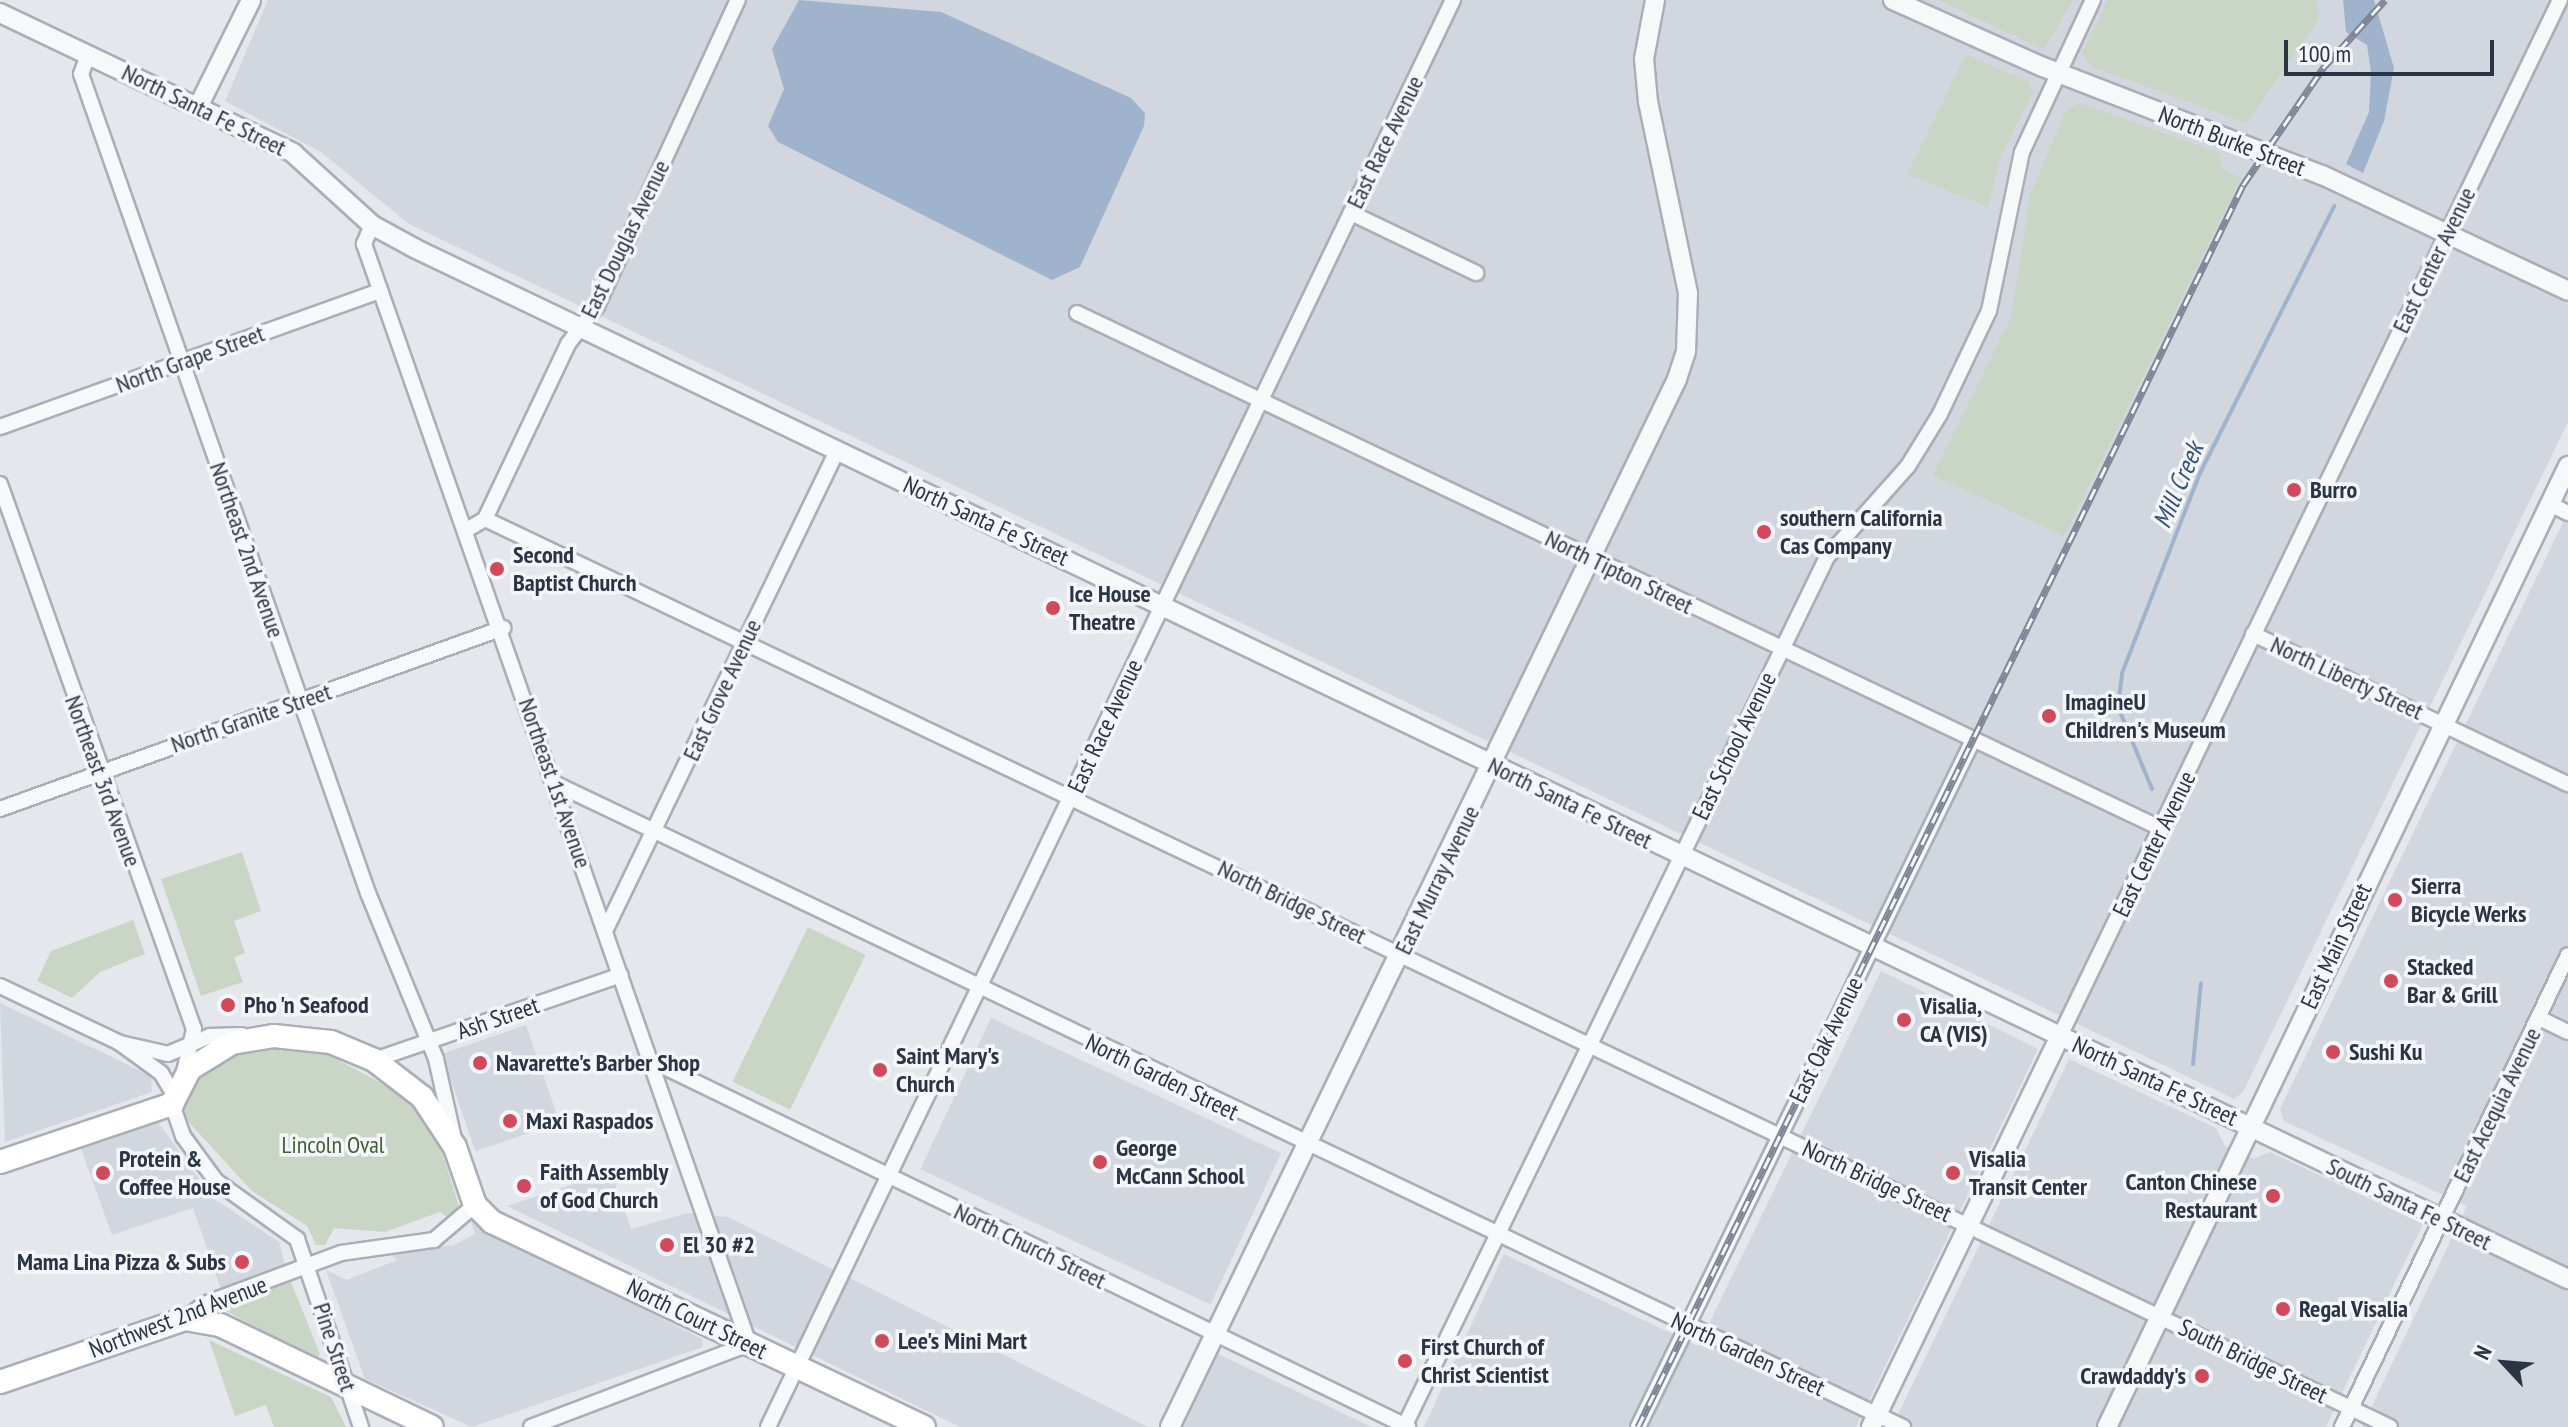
<!DOCTYPE html>
<html>
<head>
<meta charset="utf-8">
<style>
	body { margin:0 }
	#map { position:relative; width:2568px; height:1427px; overflow:hidden; background:#e4e7ec; font-family:"PT Sans Narrow",sans-serif }
	div>[style] { position:absolute }
	[style*='--x'] { left:calc(var(--x)*1px); top:calc(var(--y)*1px); width:calc(var(--w)*1px); rotate:calc(var(--a)*1deg) }
	.built>* { inset:0; background:#d2d6de; transform-origin:0 0 }
	.green>* { inset:0; background:#c9d6c5; transform-origin:0 0 }
	.water>* { inset:0; background:#9fb4cc }
	.stream>* { height:4px; margin:-2px; padding:0 2px; transform-origin:2px; border-radius:2px; background:#9fb4cc }
	.roads { filter:drop-shadow(2px 0 #a9aeb7) drop-shadow(-2px 0 #a9aeb7) drop-shadow(0 2px #a9aeb7) drop-shadow(0 -2px #a9aeb7) }
	.minor>* { height:14px; margin:-7px; padding:0 7px; transform-origin:7px; border-radius:7px; background:#f7f8fa }
	.tertiary>* { height:18px; margin:-9px; padding:0 9px; transform-origin:9px; border-radius:9px; background:#f7f8fa }
	.primary>* { height:22px; margin:-11px; padding:0 11px; transform-origin:11px; border-radius:11px; background:#fff }
	.rail>* { height:7px; margin-top:-3.5px; transform-origin:0; background:repeating-linear-gradient(90deg,#f4f6f9 0 12px,#7d8696 0 24px); box-sizing:border-box; border-block:2px solid #7d8696 }
	.dots>* { width:22px; height:22px; translate:-50% -50%; box-sizing:border-box; border:4px solid #f4f6f9; border-radius:50% }
	span { translate:-50% -50%; white-space:nowrap; text-align:center; line-height:1.15; -webkit-text-stroke:7px #f4f6f9; paint-order:stroke }
	.street-label { font-size:24px; color:#2b3445 }
	.poi-label { font-size:24px; color:#2b3445; font-weight:700 }
	.left { translate:0 -50%; text-align:left }
	.right { translate:-100% -50%; text-align:right }
	.park-label { font-size:24px; color:#3f6138 }
	.water-label { font-size:26px; color:#34527a; font-style:italic }
	.north { position:absolute; left:2464px; top:1323px; width:80px; height:80px; -webkit-text-stroke:6px #f4f6f9; paint-order:stroke; rotate:296deg; font-size:22px; font-weight:700; line-height:32px; text-align:center; color:#2b3445 }
	.north::after { content:''; display:block; margin:auto; width:28px; height:36px; background:#2b3445; clip-path:polygon(50% 0,100% 100%,50% 72%,0 100%) }
	.scale { position:absolute; left:2284px; top:40px; width:210px; height:36px; box-sizing:border-box; border:4px solid #2b3445; border-top:0; padding-left:10px; font-size:24px; line-height:28px; white-space:nowrap; color:#2b3445; -webkit-text-stroke:6px #f4f6f9; paint-order:stroke }
</style>
</head>
<body>
<div id="map">
	<div class="built">
		<i style="clip-path:polygon(268px 0,2568px 0,2568px 422px,2243px 1092px,2234px 1099px,409px 224px,321px 152px,225px 101px)"></i>
		<i style="clip-path:polygon(2568px 512px,2568px 1427px,2362px 1427px,2467px 1206px,2284px 1121px,2280px 1109px)"></i>
		<i style="clip-path:polygon(1881px 971px,2038px 1049px,1856px 1427px,1424px 1427px,1504px 1254px,1698px 1346px)"></i>
		<i style="clip-path:polygon(0 1003px,151px 1076px,152px 1092px,5px 1142px)"></i>
		<i style="left:991px;top:1018px;width:320px;height:167px;rotate:25deg"></i>
		<i style="left:526px;top:1025px;width:103px;height:89px;rotate:71deg"></i>
		<i style="clip-path:polygon(2069px 1059px,2216px 1128px,2225px 1146px,2253px 1159px,2270px 1152px,2423px 1224px,2326px 1427px,1892px 1427px)"></i>
		<i style="clip-path:polygon(158px 1122px,213px 1198px,279px 1242px,286px 1268px,221px 1289px,193px 1208px,112px 1235px,81px 1149px)"></i>
		<i style="clip-path:polygon(611px 1172px,631px 1229px,688px 1213px,728px 1217px,1148px 1427px,960px 1427px,507px 1206px)"></i>
		<i style="clip-path:polygon(471px 1221px,702px 1339px,703px 1347px,472px 1427px,365px 1379px,326px 1270px,347px 1280px,397px 1260px,391px 1254px,454px 1245px,475px 1234px)"></i>
		<i style="clip-path:polygon(1218px 1354px,1372px 1427px,1183px 1427px)"></i>
	</div>
	<div class="green">
		<i style="clip-path:polygon(1938px 0,2073px 0,2044px 49px)"></i>
		<i style="clip-path:polygon(2108px 0,2317px 0,2319px 19px,2246px 123px,2091px 66px,2082px 53px)"></i>
		<i style="clip-path:polygon(1966px 55px,2028px 81px,2033px 92px,2001px 157px,1988px 207px,1907px 174px)"></i>
		<i style="clip-path:polygon(2079px 103px,2220px 153px,2221px 168px,2241px 178px,2064px 536px,1933px 475px,2011px 317px,2030px 195px,2066px 110px)"></i>
		<i style="clip-path:polygon(242px 852px,261px 911px,234px 921px,245px 953px,234px 957px,243px 982px,201px 996px,161px 879px)"></i>
		<i style="clip-path:polygon(133px 920px,145px 954px,100px 972px,72px 998px,37px 981px,51px 951px)"></i>
		<i style="left:808px;top:927px;width:64px;height:172px;rotate:26deg"></i>
		<i style="clip-path:polygon(259px 1047px,329px 1055px,403px 1095px,437px 1135px,461px 1213px,453px 1222px,440px 1212px,385px 1232px,334px 1228px,325px 1245px,316px 1245px,307px 1226px,252px 1191px,184px 1117px,188px 1084px,215px 1058px)"></i>
		<i style="clip-path:polygon(291px 1282px,320px 1354px,316px 1360px,219px 1307px)"></i>
		<i style="clip-path:polygon(209px 1340px,331px 1397px,346px 1427px,274px 1427px,266px 1405px,235px 1416px)"></i>
	</div>
	<div class="water">
		<i style="clip-path:polygon(799px 0,941px 12px,1131px 98px,1145px 113px,1144px 126px,1080px 267px,1052px 280px,778px 142px,768px 126px,784px 89px,772px 49px)"></i>
		<i style="clip-path:polygon(2343px 0,2374px 0,2394px 68px,2384px 121px,2363px 173px,2346px 164px,2369px 112px,2371px 72px,2367px 45px,2346px 32px)"></i>
	</div>
	<div class="stream">
		<i style="--x:2152;--y:789;--w:89;--a:-112.5"></i>
		<i style="--x:2118;--y:707;--w:34;--a:-83"></i>
		<i style="--x:2122;--y:673;--w:215;--a:-68.7"></i>
		<i style="--x:2200;--y:473;--w:299;--a:-63.3"></i>
		<i style="--x:2193;--y:1064;--w:81;--a:-84.4"></i>
	</div>
	<div class="roads">
		<div class="minor">
			<i style="--x:88;--y:55;--w:20;--a:110"></i>
			<i style="--x:81;--y:74;--w:868;--a:70.69"></i>
			<i style="--x:368;--y:893;--w:179;--a:67.7"></i>
			<i style="--x:436;--y:1059;--w:82;--a:77.3"></i>
			<i style="--x:1351;--y:213;--w:139;--a:25.6"></i>
			<i style="--x:372;--y:225;--w:21;--a:113"></i>
			<i style="--x:364;--y:244;--w:1165;--a:70.71"></i>
			<i style="--x:749;--y:1344;--w:233;--a:159.2"></i>
			<i style="--x:1077;--y:313;--w:1201;--a:25.43"></i>
			<i style="--x:0;--y:427;--w:404;--a:-19.7"></i>
			<i style="--x:0;--y:484;--w:578;--a:70.41"></i>
			<i style="--x:194;--y:1029;--w:48;--a:103.2"></i>
			<i style="--x:2550;--y:504;--w:20;--a:27"></i>
			<i style="--x:485;--y:519;--w:194;--a:-64.6"></i>
			<i style="--x:568;--y:344;--w:48;--a:-52.7"></i>
			<i style="--x:597;--y:306;--w:337;--a:-65.3"></i>
			<i style="--x:468;--y:529;--w:20;--a:-30"></i>
			<i style="--x:485;--y:519;--w:2110;--a:25.48"></i>
			<i style="--x:2253;--y:634;--w:349;--a:25.5"></i>
			<i style="--x:554;--y:783;--w:1495;--a:25.52"></i>
			<i style="--x:0;--y:809;--w:535;--a:-19.79"></i>
			<i style="--x:606;--y:929;--w:531;--a:-64.21"></i>
			<i style="--x:0;--y:986;--w:133;--a:25.4"></i>
			<i style="--x:120;--y:1043;--w:51;--a:36.2"></i>
			<i style="--x:161;--y:1073;--w:26;--a:59"></i>
			<i style="--x:2539;--y:1018;--w:32;--a:26"></i>
			<i style="--x:2060;--y:1036;--w:1150;--a:-64.24"></i>
			<i style="--x:120;--y:1043;--w:49;--a:12.9"></i>
			<i style="--x:168;--y:1054;--w:46;--a:-23.2"></i>
			<i style="--x:210;--y:1036;--w:32;--a:-2"></i>
			<i style="--x:374;--y:1060;--w:261;--a:-19"></i>
			<i style="--x:654;--y:1062;--w:838;--a:25.83"></i>
			<i style="--x:172;--y:1104;--w:34;--a:71"></i>
			<i style="--x:183;--y:1136;--w:56;--a:53.7"></i>
			<i style="--x:216;--y:1181;--w:100;--a:35.6"></i>
			<i style="--x:297;--y:1239;--w:199;--a:71.2"></i>
			<i style="--x:185;--y:1319;--w:24;--a:-38"></i>
			<i style="--x:204;--y:1304;--w:146;--a:-20.4"></i>
			<i style="--x:341;--y:1253;--w:94;--a:-8"></i>
			<i style="--x:434;--y:1240;--w:54;--a:-40.5"></i>
			<i style="--x:768;--y:1427;--w:1583;--a:-64.36"></i>
			<i style="--x:1404;--y:1427;--w:967;--a:-64.07"></i>
			<i style="--x:1827;--y:557;--w:122;--a:-48.3"></i>
			<i style="--x:1908;--y:466;--w:61;--a:-58.4"></i>
			<i style="--x:1940;--y:414;--w:114;--a:-64.6"></i>
			<i style="--x:1989;--y:311;--w:162;--a:-78.3"></i>
			<i style="--x:2022;--y:152;--w:168;--a:-65"></i>
			<i style="--x:1638;--y:1427;--w:764;--a:-64"></i>
			<i style="--x:2342;--y:1427;--w:523;--a:-64.41"></i>
		</div>
		<div class="tertiary">
			<i style="--x:1893;--y:0;--w:164;--a:24.1"></i>
			<i style="--x:2043;--y:67;--w:299;--a:21.2"></i>
			<i style="--x:2322;--y:175;--w:272;--a:25.2"></i>
			<i style="--x:0;--y:13;--w:325;--a:25.5"></i>
			<i style="--x:293;--y:153;--w:107;--a:42.3"></i>
			<i style="--x:372;--y:225;--w:50;--a:28.6"></i>
			<i style="--x:416;--y:249;--w:2386;--a:25.58"></i>
			<i style="--x:198;--y:107;--w:119;--a:-63.6"></i>
			<i style="--x:1170;--y:1427;--w:1164;--a:-64.18"></i>
			<i style="--x:1677;--y:379;--w:29;--a:-72"></i>
			<i style="--x:1686;--y:351;--w:58;--a:-88"></i>
			<i style="--x:1688;--y:293;--w:195;--a:-101.8"></i>
			<i style="--x:1648;--y:102;--w:43;--a:-95.3"></i>
			<i style="--x:1644;--y:59;--w:60;--a:-79.4"></i>
			<i style="--x:1871;--y:1427;--w:434;--a:-64.2"></i>
			<i style="--x:2107;--y:1427;--w:1066;--a:-64.37"></i>
		</div>
		<div class="primary">
			<i style="--x:0;--y:1162;--w:182;--a:-18.6"></i>
			<i style="--x:172;--y:1104;--w:39;--a:-63"></i>
			<i style="--x:190;--y:1069;--w:49;--a:-31.8"></i>
			<i style="--x:232;--y:1043;--w:43;--a:-9.5"></i>
			<i style="--x:274;--y:1036;--w:57;--a:6"></i>
			<i style="--x:331;--y:1042;--w:47;--a:22.7"></i>
			<i style="--x:374;--y:1060;--w:61;--a:37.6"></i>
			<i style="--x:422;--y:1097;--w:60;--a:56.6"></i>
			<i style="--x:455;--y:1147;--w:61;--a:71"></i>
			<i style="--x:475;--y:1205;--w:24;--a:45"></i>
			<i style="--x:492;--y:1222;--w:478;--a:25.4"></i>
			<i style="--x:0;--y:1382;--w:195;--a:-18.8"></i>
			<i style="--x:185;--y:1319;--w:36;--a:10"></i>
			<i style="--x:220;--y:1325;--w:235;--a:25.7"></i>
		</div>
	</div>
	<div class="rail">
		<i style="--x:1638;--y:1427;--w:1382;--a:-64.03"></i>
		<i style="--x:2243;--y:185;--w:142;--a:-55.6"></i>
		<i style="--x:2323;--y:68;--w:92;--a:-47.6"></i>
	</div>
	<div class="dots">
		<i style="left:2294px;top:490px;background:#d1495b"></i>
		<i style="left:1764px;top:532px;background:#d1495b"></i>
		<i style="left:497px;top:569px;background:#d1495b"></i>
		<i style="left:1053px;top:608px;background:#d1495b"></i>
		<i style="left:2049px;top:716px;background:#d1495b"></i>
		<i style="left:2395px;top:900px;background:#d1495b"></i>
		<i style="left:2391px;top:981px;background:#d1495b"></i>
		<i style="left:228px;top:1005px;background:#d1495b"></i>
		<i style="left:1904px;top:1020px;background:#d1495b"></i>
		<i style="left:2333px;top:1052px;background:#d1495b"></i>
		<i style="left:480px;top:1063px;background:#d1495b"></i>
		<i style="left:880px;top:1070px;background:#d1495b"></i>
		<i style="left:510px;top:1121px;background:#d1495b"></i>
		<i style="left:1100px;top:1162px;background:#d1495b"></i>
		<i style="left:103px;top:1173px;background:#d1495b"></i>
		<i style="left:1953px;top:1173px;background:#d1495b"></i>
		<i style="left:524px;top:1186px;background:#d1495b"></i>
		<i style="left:2273px;top:1196px;background:#d1495b"></i>
		<i style="left:667px;top:1245px;background:#d1495b"></i>
		<i style="left:242px;top:1262px;background:#d1495b"></i>
		<i style="left:2283px;top:1309px;background:#d1495b"></i>
		<i style="left:882px;top:1341px;background:#d1495b"></i>
		<i style="left:1405px;top:1361px;background:#d1495b"></i>
		<i style="left:2202px;top:1376px;background:#d1495b"></i>
	</div>
	<div class="street-label">
		<span style="left:204px;top:110px;rotate:26deg">North Santa Fe Street</span>
		<span style="left:2232px;top:141px;rotate:21deg">North Burke Street</span>
		<span style="left:1385px;top:142px;rotate:-64deg">East Race Avenue</span>
		<span style="left:625px;top:239px;rotate:-64deg">East Douglas Avenue</span>
		<span style="left:2434px;top:260px;rotate:-64deg">East Center Avenue</span>
		<span style="left:190px;top:359px;rotate:-20deg">North Grape Street</span>
		<span style="left:986px;top:521px;rotate:25deg">North Santa Fe Street</span>
		<span style="left:247px;top:550px;rotate:71deg">Northeast 2nd Avenue</span>
		<span style="left:1619px;top:572px;rotate:26deg">North Tipton Street</span>
		<span style="left:2347px;top:678px;rotate:25deg">North Liberty Street</span>
		<span style="left:722px;top:690px;rotate:-65deg">East Grove Avenue</span>
		<span style="left:251px;top:718px;rotate:-19deg">North Granite Street</span>
		<span style="left:1105px;top:726px;rotate:-65deg">East Race Avenue</span>
		<span style="left:1734px;top:746px;rotate:-64deg">East School Avenue</span>
		<span style="left:103px;top:781px;rotate:70deg">Northeast 3rd Avenue</span>
		<span style="left:555px;top:783px;rotate:71deg">Northeast 1st Avenue</span>
		<span style="left:1570px;top:803px;rotate:26deg">North Santa Fe Street</span>
		<span style="left:2154px;top:844px;rotate:-64deg">East Center Avenue</span>
		<span style="left:1437px;top:880px;rotate:-64deg">East Murray Avenue</span>
		<span style="left:1292px;top:902px;rotate:26deg">North Bridge Street</span>
		<span style="left:2336px;top:946px;rotate:-65deg">East Main Street</span>
		<span style="left:498px;top:1018px;rotate:-19deg">Ash Street</span>
		<span style="left:1826px;top:1040px;rotate:-64deg">East Oak Avenue</span>
		<span style="left:1162px;top:1077px;rotate:26deg">North Garden Street</span>
		<span style="left:2155px;top:1081px;rotate:25deg">North Santa Fe Street</span>
		<span style="left:2497px;top:1105px;rotate:-64deg">East Acequia Avenue</span>
		<span style="left:1877px;top:1181px;rotate:25deg">North Bridge Street</span>
		<span style="left:2409px;top:1204px;rotate:26deg">South Santa Fe Street</span>
		<span style="left:1030px;top:1246px;rotate:26deg">North Church Street</span>
		<span style="left:178px;top:1317px;rotate:-21deg">Northwest 2nd Avenue</span>
		<span style="left:697px;top:1319px;rotate:26deg">North Court Street</span>
		<span style="left:335px;top:1347px;rotate:72deg">Pine Street</span>
		<span style="left:1748px;top:1354px;rotate:25deg">North Garden Street</span>
		<span style="left:2253px;top:1361px;rotate:26deg">South Bridge Street</span>
	</div>
	<div class="poi-label">
		<span class="left" style="left:2310px;top:490px">Burro</span>
		<span class="left" style="left:1780px;top:532px">southern California<br>Cas Company</span>
		<span class="left" style="left:513px;top:569px">Second<br>Baptist Church</span>
		<span class="left" style="left:1069px;top:608px">Ice House<br>Theatre</span>
		<span class="left" style="left:2065px;top:716px">ImagineU<br>Children's Museum</span>
		<span class="left" style="left:2411px;top:900px">Sierra<br>Bicycle Werks</span>
		<span class="left" style="left:2407px;top:981px">Stacked<br>Bar &amp; Grill</span>
		<span class="left" style="left:244px;top:1005px">Pho 'n Seafood</span>
		<span class="left" style="left:1920px;top:1020px">Visalia,<br>CA (VIS)</span>
		<span class="left" style="left:2349px;top:1052px">Sushi Ku</span>
		<span class="left" style="left:896px;top:1070px">Saint Mary's<br>Church</span>
		<span class="left" style="left:496px;top:1063px">Navarette's Barber Shop</span>
		<span class="left" style="left:526px;top:1121px">Maxi Raspados</span>
		<span class="left" style="left:1116px;top:1162px">George<br>McCann School</span>
		<span class="left" style="left:119px;top:1173px">Protein &amp;<br>Coffee House</span>
		<span class="left" style="left:1969px;top:1173px">Visalia<br>Transit Center</span>
		<span class="left" style="left:540px;top:1186px">Faith Assembly<br>of God Church</span>
		<span class="right" style="left:2257px;top:1196px">Canton Chinese<br>Restaurant</span>
		<span class="left" style="left:683px;top:1245px">El 30 #2</span>
		<span class="right" style="left:226px;top:1262px">Mama Lina Pizza &amp; Subs</span>
		<span class="left" style="left:2299px;top:1309px">Regal Visalia</span>
		<span class="left" style="left:898px;top:1341px">Lee's Mini Mart</span>
		<span class="left" style="left:1421px;top:1361px">First Church of<br>Christ Scientist</span>
		<span class="right" style="left:2186px;top:1376px">Crawdaddy's</span>
	</div>
	<div class="park-label">
		<span style="left:333px;top:1145px">Lincoln Oval</span>
	</div>
	<div class="water-label">
		<span style="left:2178px;top:485px;rotate:-67deg">Mill Creek</span>
	</div>
	<div class="north">N</div>
	<div class="scale">100 m</div>
</div>
</body>
</html>
